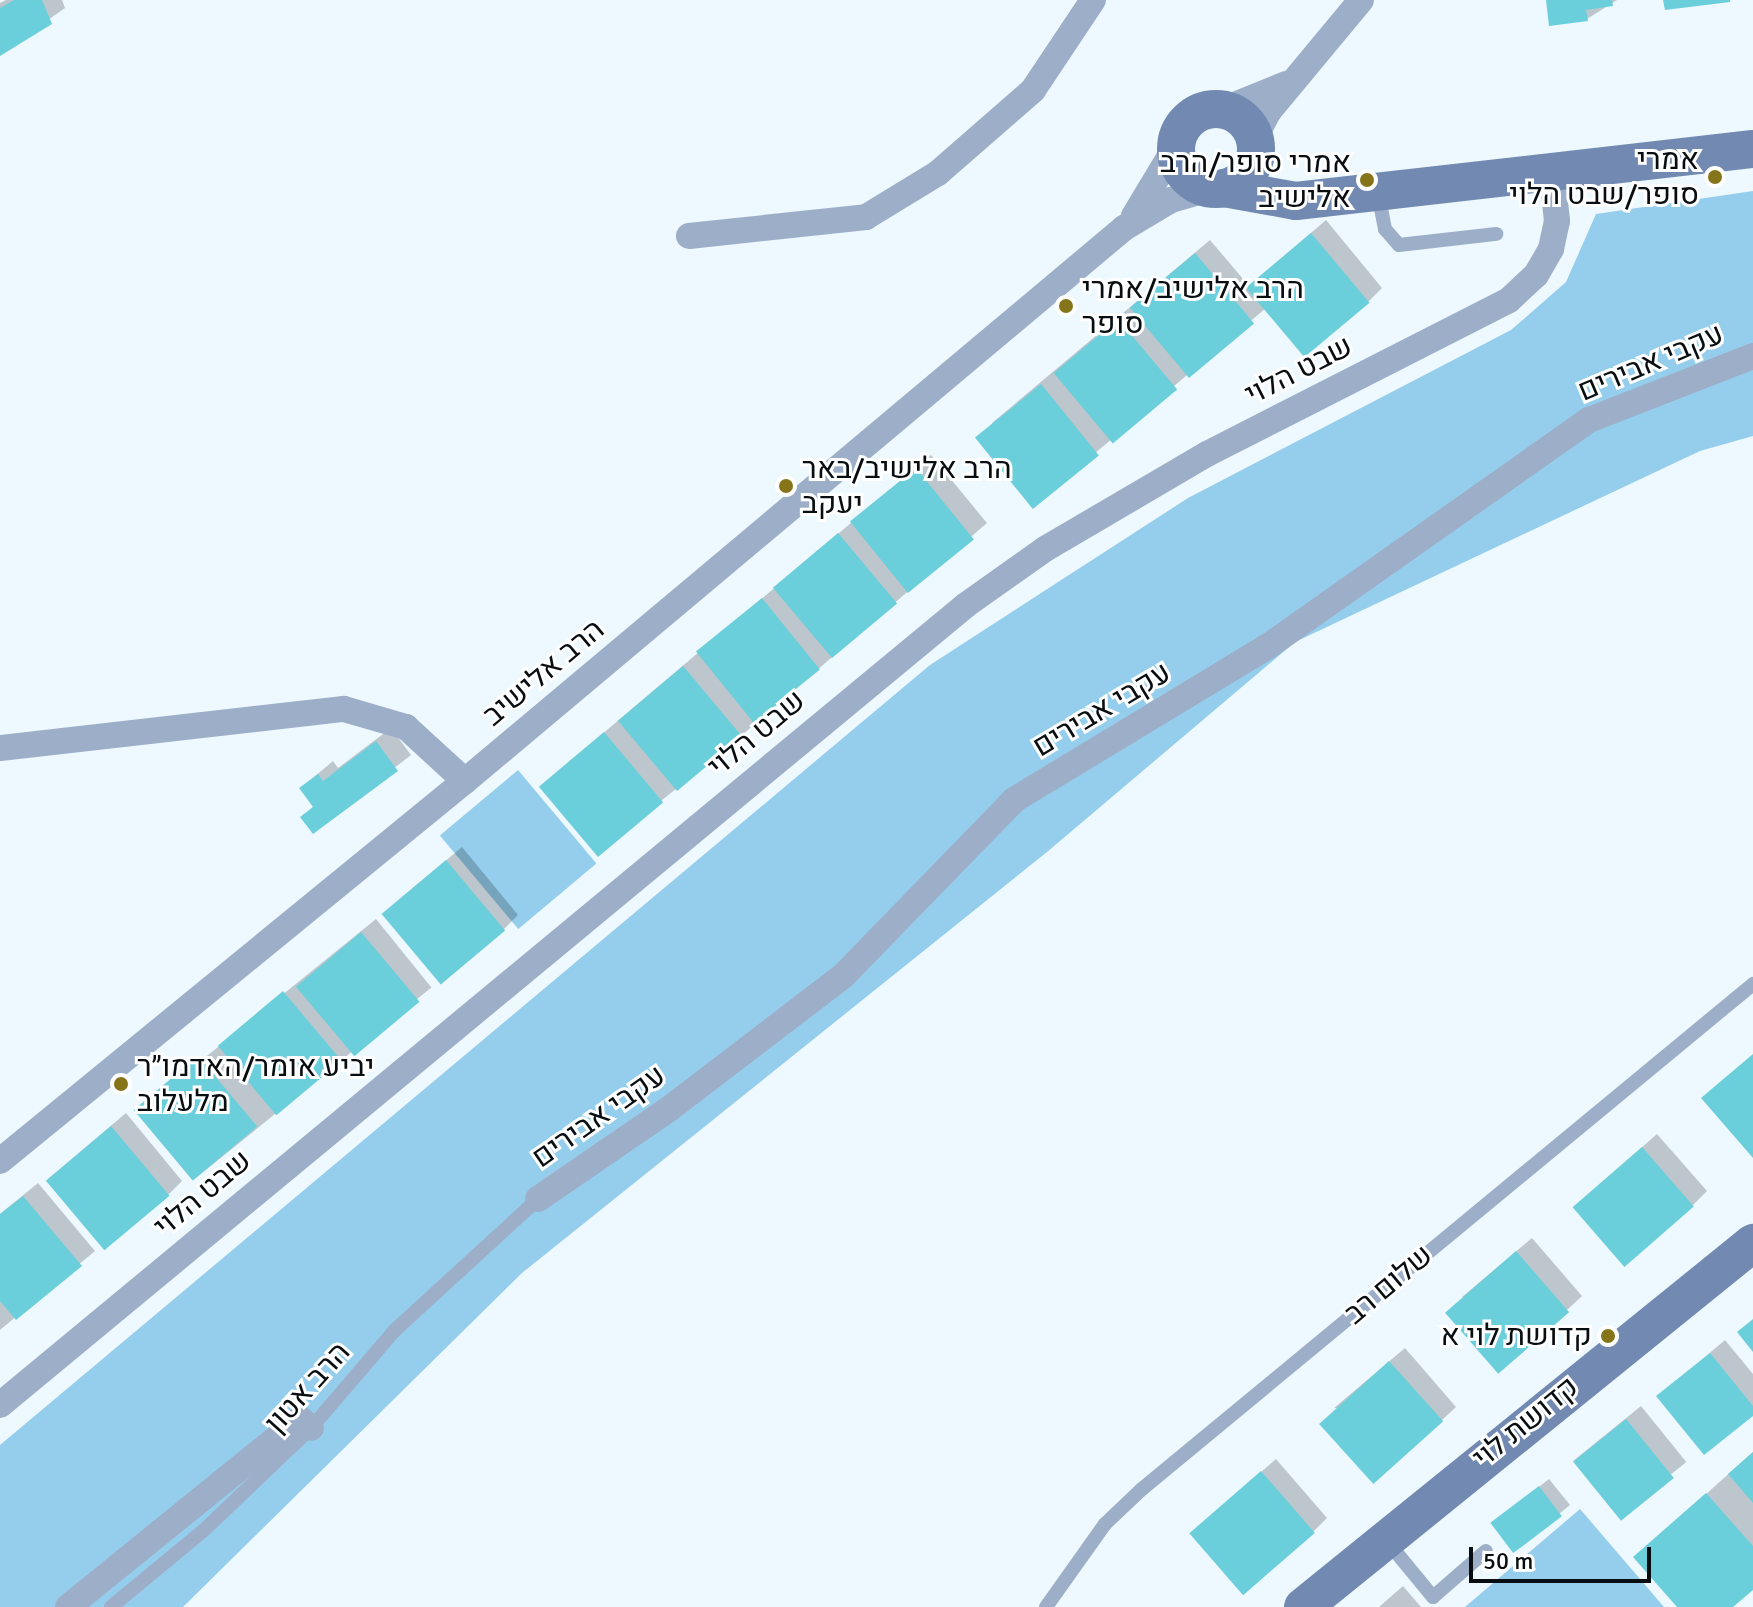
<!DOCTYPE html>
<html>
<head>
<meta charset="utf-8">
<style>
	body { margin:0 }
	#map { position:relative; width:1753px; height:1607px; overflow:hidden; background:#edf8ff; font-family:Signika,Heebo,sans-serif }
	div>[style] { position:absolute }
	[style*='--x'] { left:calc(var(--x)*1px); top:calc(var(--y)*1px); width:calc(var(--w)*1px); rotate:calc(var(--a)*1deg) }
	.green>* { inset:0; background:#95ceed; transform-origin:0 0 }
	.shadow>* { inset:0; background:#0003; transform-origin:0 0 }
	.building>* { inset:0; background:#6acfdb; transform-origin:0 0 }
	.lane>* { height:14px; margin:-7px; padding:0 7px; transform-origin:7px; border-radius:7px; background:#9daec8 }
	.street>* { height:26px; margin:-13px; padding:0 13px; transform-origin:13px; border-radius:13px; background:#9daec8 }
	.secondary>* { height:38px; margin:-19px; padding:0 19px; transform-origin:19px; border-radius:19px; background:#728ab1 }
	.secondary>.ring { margin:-19px; padding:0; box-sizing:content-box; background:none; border:38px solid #728ab1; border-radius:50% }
	.dots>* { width:22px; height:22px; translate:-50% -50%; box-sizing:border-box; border:4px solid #fff; border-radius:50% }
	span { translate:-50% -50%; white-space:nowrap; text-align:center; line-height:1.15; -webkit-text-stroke:6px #fff; paint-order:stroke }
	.poi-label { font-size:30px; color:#070d10 }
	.right { translate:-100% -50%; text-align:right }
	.left { translate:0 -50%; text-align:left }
	.street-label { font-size:30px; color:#070d10 }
	.scale { position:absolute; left:1469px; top:1547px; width:182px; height:36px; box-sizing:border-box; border:4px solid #070d10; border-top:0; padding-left:10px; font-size:24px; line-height:28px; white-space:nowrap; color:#070d10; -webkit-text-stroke:6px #fff; paint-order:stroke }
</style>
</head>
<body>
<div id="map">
	<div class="green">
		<i style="clip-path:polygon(1753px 191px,1753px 436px,1700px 451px,1295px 642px,1047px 852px,522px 1273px,183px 1607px,0 1607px,0 1445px,930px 665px,1188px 498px,1511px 330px,1566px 282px,1596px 214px)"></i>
		<i style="left:518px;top:770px;width:122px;height:102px;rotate:50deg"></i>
		<i style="clip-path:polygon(1580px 1509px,1664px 1607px,1465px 1607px)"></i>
	</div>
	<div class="shadow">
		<i style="clip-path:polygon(6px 0,62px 0,65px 8px,0 54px,0 3px)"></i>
		<i style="clip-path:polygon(1548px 0,1617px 0,1587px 19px)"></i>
		<i style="clip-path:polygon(1326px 220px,1382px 288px,1368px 302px,1266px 308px,1034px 505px,992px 423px,1210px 240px,1249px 286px)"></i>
		<i style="clip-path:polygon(931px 455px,987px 523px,741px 736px,661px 801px,541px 786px)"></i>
		<i style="clip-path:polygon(391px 728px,411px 755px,313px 831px,303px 817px,314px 806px,301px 788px,333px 761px,338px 768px)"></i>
		<i style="clip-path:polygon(462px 847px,518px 915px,504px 929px,383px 913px)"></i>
		<i style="left:376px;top:919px;width:88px;height:307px;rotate:51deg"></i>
		<i style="clip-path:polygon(126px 1113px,182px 1181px,168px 1195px,48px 1179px)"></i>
		<i style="clip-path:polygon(1657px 1134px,1707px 1191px,1692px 1206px,1574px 1207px)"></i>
		<i style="clip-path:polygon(38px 1183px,95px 1251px,0 1330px,0 1214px)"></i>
		<i style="clip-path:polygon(1532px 1238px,1582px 1296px,1567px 1310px,1462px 1297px)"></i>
		<i style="clip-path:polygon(1725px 1340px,1753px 1374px,1753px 1413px,1659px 1396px)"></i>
		<i style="clip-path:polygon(1405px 1348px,1456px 1407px,1441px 1421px,1334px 1408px)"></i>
		<i style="left:1641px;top:1406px;width:72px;height:87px;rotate:51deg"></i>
		<i style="clip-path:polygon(1753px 1452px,1753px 1587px,1730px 1607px,1680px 1607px,1636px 1557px)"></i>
		<i style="clip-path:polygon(1276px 1459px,1327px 1518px,1313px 1532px,1191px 1533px)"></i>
		<i style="clip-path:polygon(1549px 1479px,1570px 1505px,1515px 1550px,1503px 1515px)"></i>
		<i style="clip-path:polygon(1403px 1586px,1421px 1607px,1379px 1607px)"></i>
	</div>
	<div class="building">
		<i style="clip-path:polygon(14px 0,42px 0,52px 24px,0 56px,0 8px)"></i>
		<i style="clip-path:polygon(1546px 0,1612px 0,1613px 6px,1586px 10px,1588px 21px,1549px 26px)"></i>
		<i style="clip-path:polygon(1663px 0,1730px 0,1730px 2px,1665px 10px)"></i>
		<i style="left:1311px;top:233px;width:91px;height:85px;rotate:50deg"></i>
		<i style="left:1195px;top:253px;width:92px;height:85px;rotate:50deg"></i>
		<i style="left:1118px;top:319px;width:92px;height:84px;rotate:50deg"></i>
		<i style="left:1041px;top:384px;width:92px;height:85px;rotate:51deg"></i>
		<i style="left:916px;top:468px;width:92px;height:85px;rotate:51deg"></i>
		<i style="left:838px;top:533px;width:92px;height:85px;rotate:50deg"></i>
		<i style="left:762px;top:598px;width:92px;height:85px;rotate:51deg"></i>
		<i style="left:683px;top:666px;width:92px;height:85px;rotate:50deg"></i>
		<i style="left:604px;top:732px;width:92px;height:85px;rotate:50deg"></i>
		<i style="clip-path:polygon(376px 741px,398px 771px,313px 834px,300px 817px,313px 807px,299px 788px,318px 774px,323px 781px)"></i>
		<i style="left:446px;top:860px;width:92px;height:84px;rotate:50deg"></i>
		<i style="left:361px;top:932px;width:91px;height:85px;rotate:50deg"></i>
		<i style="left:283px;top:991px;width:91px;height:85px;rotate:50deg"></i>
		<i style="clip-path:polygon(1753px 1054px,1753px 1158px,1701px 1098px)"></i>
		<i style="left:198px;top:1056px;width:92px;height:84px;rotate:50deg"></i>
		<i style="left:111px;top:1126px;width:91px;height:85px;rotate:50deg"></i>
		<i style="left:1642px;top:1147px;width:79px;height:92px;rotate:49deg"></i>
		<i style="clip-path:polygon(23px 1196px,82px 1266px,16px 1320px,0 1301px,0 1214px)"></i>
		<i style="left:1516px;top:1251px;width:81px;height:94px;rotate:49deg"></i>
		<i style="clip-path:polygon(1753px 1319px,1753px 1352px,1737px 1332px)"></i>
		<i style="clip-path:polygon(1710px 1353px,1753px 1406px,1753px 1416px,1704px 1455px,1656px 1396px)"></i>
		<i style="left:1389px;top:1361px;width:81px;height:94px;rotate:48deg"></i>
		<i style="left:1626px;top:1419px;width:76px;height:68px;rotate:51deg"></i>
		<i style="clip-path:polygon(1753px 1452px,1753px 1503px,1728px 1474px)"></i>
		<i style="left:1261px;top:1471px;width:82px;height:95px;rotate:49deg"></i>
		<i style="left:1539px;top:1486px;width:38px;height:61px;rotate:53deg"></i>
		<i style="clip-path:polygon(1706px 1493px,1753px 1546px,1753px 1590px,1733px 1607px,1677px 1607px,1633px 1557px)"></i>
	</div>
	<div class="lane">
		<i style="--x:1378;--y:193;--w:37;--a:79"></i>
		<i style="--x:1385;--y:229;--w:21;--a:49"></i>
		<i style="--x:1399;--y:245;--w:98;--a:-6.5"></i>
		<i style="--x:1386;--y:1540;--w:74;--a:50.5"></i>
		<i style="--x:1433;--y:1597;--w:70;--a:-41"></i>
		<i style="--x:111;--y:1607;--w:121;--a:-39.6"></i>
		<i style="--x:204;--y:1530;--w:148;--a:-43.6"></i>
		<i style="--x:311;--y:1428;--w:128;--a:-49.4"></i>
		<i style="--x:394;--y:1331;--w:195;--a:-42.5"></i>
		<i style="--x:1046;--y:1607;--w:102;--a:-54.6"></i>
		<i style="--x:1105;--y:1524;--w:51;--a:-43.4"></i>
		<i style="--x:1142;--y:1489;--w:793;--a:-39.57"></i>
	</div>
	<div class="street">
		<i style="--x:1222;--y:110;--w:69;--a:-22.1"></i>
		<i style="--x:1254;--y:139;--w:32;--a:-62"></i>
		<i style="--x:1269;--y:111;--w:144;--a:-50.3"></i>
		<i style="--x:1134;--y:216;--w:82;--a:-59"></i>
		<i style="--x:689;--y:236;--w:178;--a:-6.1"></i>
		<i style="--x:866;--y:217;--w:84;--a:-31.4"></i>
		<i style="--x:938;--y:173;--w:126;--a:-41.1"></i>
		<i style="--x:1033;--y:90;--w:108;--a:-56.3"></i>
		<i style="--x:0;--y:748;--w:346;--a:-6.5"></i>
		<i style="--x:344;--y:709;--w:65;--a:16.2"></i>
		<i style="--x:406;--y:727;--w:80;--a:42.5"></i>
		<i style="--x:0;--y:1161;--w:601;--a:-39.26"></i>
		<i style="--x:465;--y:781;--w:860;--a:-40"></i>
		<i style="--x:1124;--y:228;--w:55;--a:-30.8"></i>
		<i style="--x:1171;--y:200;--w:41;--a:-15.8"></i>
		<i style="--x:538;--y:1199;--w:159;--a:-34.5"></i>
		<i style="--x:669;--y:1109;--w:220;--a:-37.4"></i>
		<i style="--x:844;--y:975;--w:244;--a:-45.8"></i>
		<i style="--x:1014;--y:800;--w:296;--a:-31.2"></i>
		<i style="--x:1267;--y:647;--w:394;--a:-35.2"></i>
		<i style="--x:1589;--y:420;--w:176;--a:-21.3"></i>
		<i style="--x:0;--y:1405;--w:1254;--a:-39.63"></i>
		<i style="--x:966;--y:605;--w:97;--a:-35.3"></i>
		<i style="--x:1045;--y:549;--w:188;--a:-30.4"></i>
		<i style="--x:1207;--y:454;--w:339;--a:-27"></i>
		<i style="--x:1509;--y:300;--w:37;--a:-43"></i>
		<i style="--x:1536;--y:275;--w:30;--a:-60"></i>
		<i style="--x:1551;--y:249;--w:29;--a:-78"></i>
		<i style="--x:1557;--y:221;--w:47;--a:-96.1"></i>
		<i style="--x:68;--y:1607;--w:299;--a:-39"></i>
		<i style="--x:300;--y:1419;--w:14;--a:39"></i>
	</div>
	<div class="secondary">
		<i class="ring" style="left:1176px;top:109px;width:42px;height:42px"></i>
		<i style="--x:1224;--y:188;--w:73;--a:10.2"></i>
		<i style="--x:1296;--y:201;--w:460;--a:-6.5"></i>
		<i style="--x:1303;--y:1607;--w:579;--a:-38.97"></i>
	</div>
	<div class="dots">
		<i style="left:1715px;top:177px;background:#857518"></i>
		<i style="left:1367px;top:180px;background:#857518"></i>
		<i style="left:1066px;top:306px;background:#857518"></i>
		<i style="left:786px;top:486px;background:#857518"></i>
		<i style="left:121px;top:1084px;background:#857518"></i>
		<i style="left:1608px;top:1336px;background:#857518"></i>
	</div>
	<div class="poi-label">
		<span class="right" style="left:1699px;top:177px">אמרי<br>סופר/שבט הלוי</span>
		<span class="right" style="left:1351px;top:180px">אמרי סופר/הרב<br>אלישיב</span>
		<span class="left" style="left:1082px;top:306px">הרב אלישיב/אמרי<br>סופר</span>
		<span class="left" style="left:802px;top:486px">הרב אלישיב/באר<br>יעקב</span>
		<span class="left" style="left:137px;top:1084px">יביע אומר/האדמו״ר<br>מלעלוב</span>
		<span class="right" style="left:1592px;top:1336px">קדושת לוי א</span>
	</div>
	<div class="street-label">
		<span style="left:1651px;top:363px;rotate:-23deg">עקבי אבירים</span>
		<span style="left:1299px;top:371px;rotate:-27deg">שבט הלוי</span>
		<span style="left:544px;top:673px;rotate:-40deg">הרב אלישיב</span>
		<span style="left:1102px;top:710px;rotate:-31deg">עקבי אבירים</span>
		<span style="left:757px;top:734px;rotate:-40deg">שבט הלוי</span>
		<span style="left:599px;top:1117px;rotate:-35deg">עקבי אבירים</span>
		<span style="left:203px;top:1194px;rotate:-40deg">שבט הלוי</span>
		<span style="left:1389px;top:1285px;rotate:-40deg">שלום רב</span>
		<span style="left:308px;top:1388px;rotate:-48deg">הרב אטון</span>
		<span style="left:1526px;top:1423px;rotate:-39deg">קדושת לוי</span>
	</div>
	<div class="scale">50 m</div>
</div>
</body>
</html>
